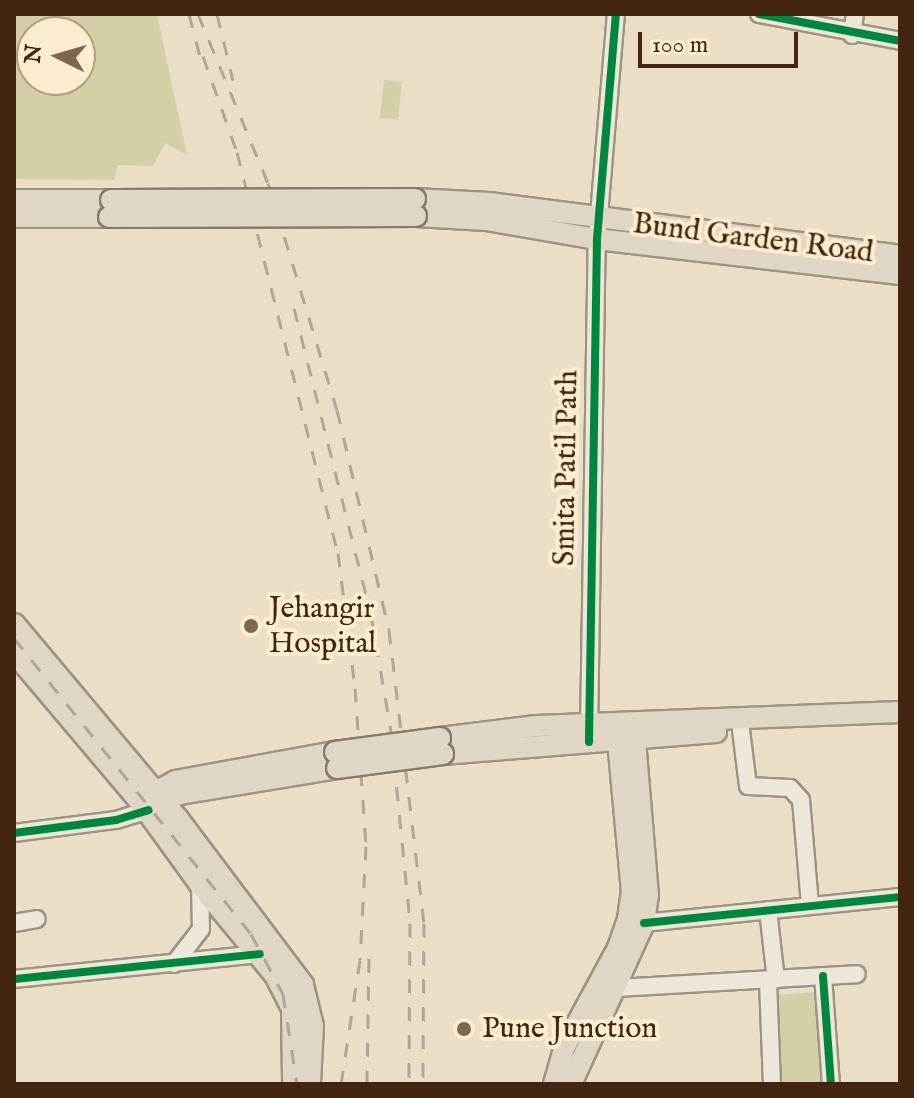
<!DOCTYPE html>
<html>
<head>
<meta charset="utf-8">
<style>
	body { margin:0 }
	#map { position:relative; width:914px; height:1098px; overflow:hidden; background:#eadec6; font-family:"IM FELL English",serif }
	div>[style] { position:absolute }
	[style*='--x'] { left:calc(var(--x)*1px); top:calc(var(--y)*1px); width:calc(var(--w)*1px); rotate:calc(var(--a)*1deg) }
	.green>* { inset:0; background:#d3d0a7; transform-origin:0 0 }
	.roads { filter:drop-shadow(2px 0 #9e9383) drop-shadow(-2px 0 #9e9383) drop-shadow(0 2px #9e9383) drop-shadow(0 -2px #9e9383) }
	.minor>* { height:16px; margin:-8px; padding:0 8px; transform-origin:8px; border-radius:8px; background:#ede6da }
	.major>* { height:20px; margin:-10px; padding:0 10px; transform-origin:10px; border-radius:10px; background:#e0d6c5 }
	.highway>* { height:22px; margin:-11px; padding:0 11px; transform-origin:11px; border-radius:11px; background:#e0d6c5 }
	.rail>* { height:3px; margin-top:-1.5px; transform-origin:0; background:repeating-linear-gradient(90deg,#aea69b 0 14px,transparent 0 28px) }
	.bridges { filter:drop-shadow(2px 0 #867a6c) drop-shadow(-2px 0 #867a6c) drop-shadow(0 2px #867a6c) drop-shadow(0 -2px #867a6c) }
	.major-bridge>* { height:20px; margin:-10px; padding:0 10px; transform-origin:10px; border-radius:10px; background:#e0d6c5 }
	.cycleway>* { height:8px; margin:-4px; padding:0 4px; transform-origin:4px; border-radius:4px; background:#00873e }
	.dots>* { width:22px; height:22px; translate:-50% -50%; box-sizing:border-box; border:4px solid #fbedd0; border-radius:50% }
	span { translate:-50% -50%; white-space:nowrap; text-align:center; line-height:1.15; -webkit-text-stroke:8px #fbedd0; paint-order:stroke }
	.street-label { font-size:30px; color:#442512 }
	.poi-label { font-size:30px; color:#442512 }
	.left { translate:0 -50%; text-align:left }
	.frame { position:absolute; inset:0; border:16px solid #442512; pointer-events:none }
	.north { position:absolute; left:16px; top:16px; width:80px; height:80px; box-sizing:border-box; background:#fbedd0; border:2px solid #b29d84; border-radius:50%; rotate:275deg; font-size:22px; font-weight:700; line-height:32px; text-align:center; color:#442512 }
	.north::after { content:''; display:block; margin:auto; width:28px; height:36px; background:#7e6651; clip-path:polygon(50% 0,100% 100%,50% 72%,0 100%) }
	.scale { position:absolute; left:638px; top:32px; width:160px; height:36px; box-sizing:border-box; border:4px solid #442512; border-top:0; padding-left:10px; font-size:24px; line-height:28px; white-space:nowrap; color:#442512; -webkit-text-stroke:6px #fbedd0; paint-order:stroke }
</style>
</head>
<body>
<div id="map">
	<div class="green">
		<i style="clip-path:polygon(evenodd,14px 14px,157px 14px,187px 155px,165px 143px,153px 166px,118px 165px,114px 180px,14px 179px,14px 14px,32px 32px,80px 32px,80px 80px,32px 80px,32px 32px)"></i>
		<i style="left:384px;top:80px;width:18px;height:38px;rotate:6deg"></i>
		<i style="left:817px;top:992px;width:92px;height:42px;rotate:86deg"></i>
	</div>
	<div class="roads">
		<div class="minor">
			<i style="--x:759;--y:14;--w:144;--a:10.8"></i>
			<i style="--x:852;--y:35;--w:21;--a:-82"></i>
			<i style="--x:741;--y:730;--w:56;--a:82.9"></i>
			<i style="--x:748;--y:786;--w:42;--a:2.7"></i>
			<i style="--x:790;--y:788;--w:16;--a:47"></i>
			<i style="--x:801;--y:800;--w:105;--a:85.1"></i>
			<i style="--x:589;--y:732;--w:493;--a:-89.1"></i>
			<i style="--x:597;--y:239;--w:226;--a:-85.2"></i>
			<i style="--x:14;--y:833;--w:103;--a:-7.3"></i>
			<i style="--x:116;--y:820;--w:34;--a:-17"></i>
			<i style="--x:768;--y:910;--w:70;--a:83.5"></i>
			<i style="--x:14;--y:923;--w:23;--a:-10"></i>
			<i style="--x:644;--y:923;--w:257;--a:-5.8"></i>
			<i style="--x:174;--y:964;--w:44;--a:-52.4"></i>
			<i style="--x:201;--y:929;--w:45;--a:-91.3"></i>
			<i style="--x:823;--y:976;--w:108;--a:85.8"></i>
			<i style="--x:14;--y:979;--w:247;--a:-5.8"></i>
			<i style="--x:768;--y:981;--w:103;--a:87.8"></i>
			<i style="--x:616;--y:988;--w:241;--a:-3.3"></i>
		</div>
		<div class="major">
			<i style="--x:415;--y:199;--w:74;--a:3.1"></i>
			<i style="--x:489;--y:203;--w:414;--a:7.3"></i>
			<i style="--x:14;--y:200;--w:97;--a:0"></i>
			<i style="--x:416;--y:216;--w:70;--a:3.3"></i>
			<i style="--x:486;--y:220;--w:113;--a:9.7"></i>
			<i style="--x:597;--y:239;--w:305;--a:6.6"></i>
			<i style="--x:14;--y:217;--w:95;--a:0"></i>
			<i style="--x:440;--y:738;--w:97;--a:-7.1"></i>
			<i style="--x:536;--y:726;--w:364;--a:-2.2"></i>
			<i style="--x:443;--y:754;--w:274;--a:-4.6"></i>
			<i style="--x:140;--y:800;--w:40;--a:-28"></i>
			<i style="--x:175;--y:781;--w:163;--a:-10.3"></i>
			<i style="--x:150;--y:808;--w:33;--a:-25"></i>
			<i style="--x:180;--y:794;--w:159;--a:-9.4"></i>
			<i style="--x:554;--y:1084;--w:40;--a:-74"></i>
			<i style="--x:565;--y:1046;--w:111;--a:-61.6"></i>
			<i style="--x:618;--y:948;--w:31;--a:-71"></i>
			<i style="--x:628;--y:919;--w:27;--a:-82"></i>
			<i style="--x:632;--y:892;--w:163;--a:-95.3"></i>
			<i style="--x:571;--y:1084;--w:177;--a:-65.6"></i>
			<i style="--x:644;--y:923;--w:28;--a:-82"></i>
			<i style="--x:648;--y:895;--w:167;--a:-94.8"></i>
		</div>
		<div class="highway">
			<i style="--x:14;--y:625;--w:253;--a:50"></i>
			<i style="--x:177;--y:819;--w:208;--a:53"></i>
			<i style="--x:302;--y:985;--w:42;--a:76.3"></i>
			<i style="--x:312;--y:1026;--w:58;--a:93"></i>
			<i style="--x:14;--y:651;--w:195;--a:49.8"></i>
			<i style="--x:140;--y:800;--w:102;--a:54.1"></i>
			<i style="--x:200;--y:883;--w:119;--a:50.4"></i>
			<i style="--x:276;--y:975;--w:37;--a:63"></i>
			<i style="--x:293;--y:1008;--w:76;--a:89.2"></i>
		</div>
	</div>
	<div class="rail">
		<i style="--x:189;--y:14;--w:56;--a:75.5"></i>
		<i style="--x:198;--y:14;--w:183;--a:67.5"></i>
		<i style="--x:268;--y:183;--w:237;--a:73.1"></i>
		<i style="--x:337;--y:410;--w:226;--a:76.7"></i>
		<i style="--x:389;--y:630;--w:295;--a:83.2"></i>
		<i style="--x:424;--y:923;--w:161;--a:90.4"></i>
		<i style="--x:217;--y:14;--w:68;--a:76.4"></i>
		<i style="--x:203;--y:56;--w:102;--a:70.5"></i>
		<i style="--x:237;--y:152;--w:414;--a:75.9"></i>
		<i style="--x:338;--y:553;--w:136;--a:82.8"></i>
		<i style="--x:355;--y:688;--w:158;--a:86"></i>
		<i style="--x:366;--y:846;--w:114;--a:93"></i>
		<i style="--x:360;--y:960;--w:125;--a:98.7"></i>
		<i style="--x:294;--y:308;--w:317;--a:75.9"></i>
		<i style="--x:371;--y:615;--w:118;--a:80.2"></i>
		<i style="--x:391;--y:731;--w:193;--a:84.3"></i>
		<i style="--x:410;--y:923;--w:161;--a:90.4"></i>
		<i style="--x:14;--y:638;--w:379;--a:51.3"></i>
		<i style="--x:251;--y:934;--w:68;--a:61.9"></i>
		<i style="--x:283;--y:994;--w:91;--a:81.2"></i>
		<i style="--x:367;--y:1084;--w:128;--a:-89.1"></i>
	</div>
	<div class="bridges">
		<div class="major-bridge">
			<i style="--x:111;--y:200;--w:304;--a:-0.2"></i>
			<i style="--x:109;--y:217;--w:307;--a:-0.2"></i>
			<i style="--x:335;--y:752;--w:106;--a:-7.6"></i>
			<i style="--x:337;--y:768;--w:107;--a:-7.5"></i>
		</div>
	</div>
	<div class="cycleway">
		<i style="--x:759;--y:14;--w:144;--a:10.8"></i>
		<i style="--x:589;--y:742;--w:503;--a:-89.09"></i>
		<i style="--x:597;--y:239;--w:226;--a:-85.2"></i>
		<i style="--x:14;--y:833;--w:103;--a:-7.3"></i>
		<i style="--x:116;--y:820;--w:34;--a:-17"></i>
		<i style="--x:644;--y:923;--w:257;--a:-5.8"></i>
		<i style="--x:823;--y:976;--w:108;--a:85.8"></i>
		<i style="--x:14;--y:979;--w:247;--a:-5.8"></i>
	</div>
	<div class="dots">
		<i style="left:251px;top:626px;background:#7e6651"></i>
		<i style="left:464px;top:1029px;background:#7e6651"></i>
	</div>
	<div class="street-label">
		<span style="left:753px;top:239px;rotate:7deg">Bund Garden Road</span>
		<span style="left:567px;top:468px;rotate:-89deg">Smita Patil Path</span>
	</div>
	<div class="poi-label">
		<span class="left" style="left:269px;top:626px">Jehangir<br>Hospital</span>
		<span class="left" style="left:482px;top:1029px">Pune Junction</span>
	</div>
	<div class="frame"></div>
	<div class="north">N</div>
	<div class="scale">100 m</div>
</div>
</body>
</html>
